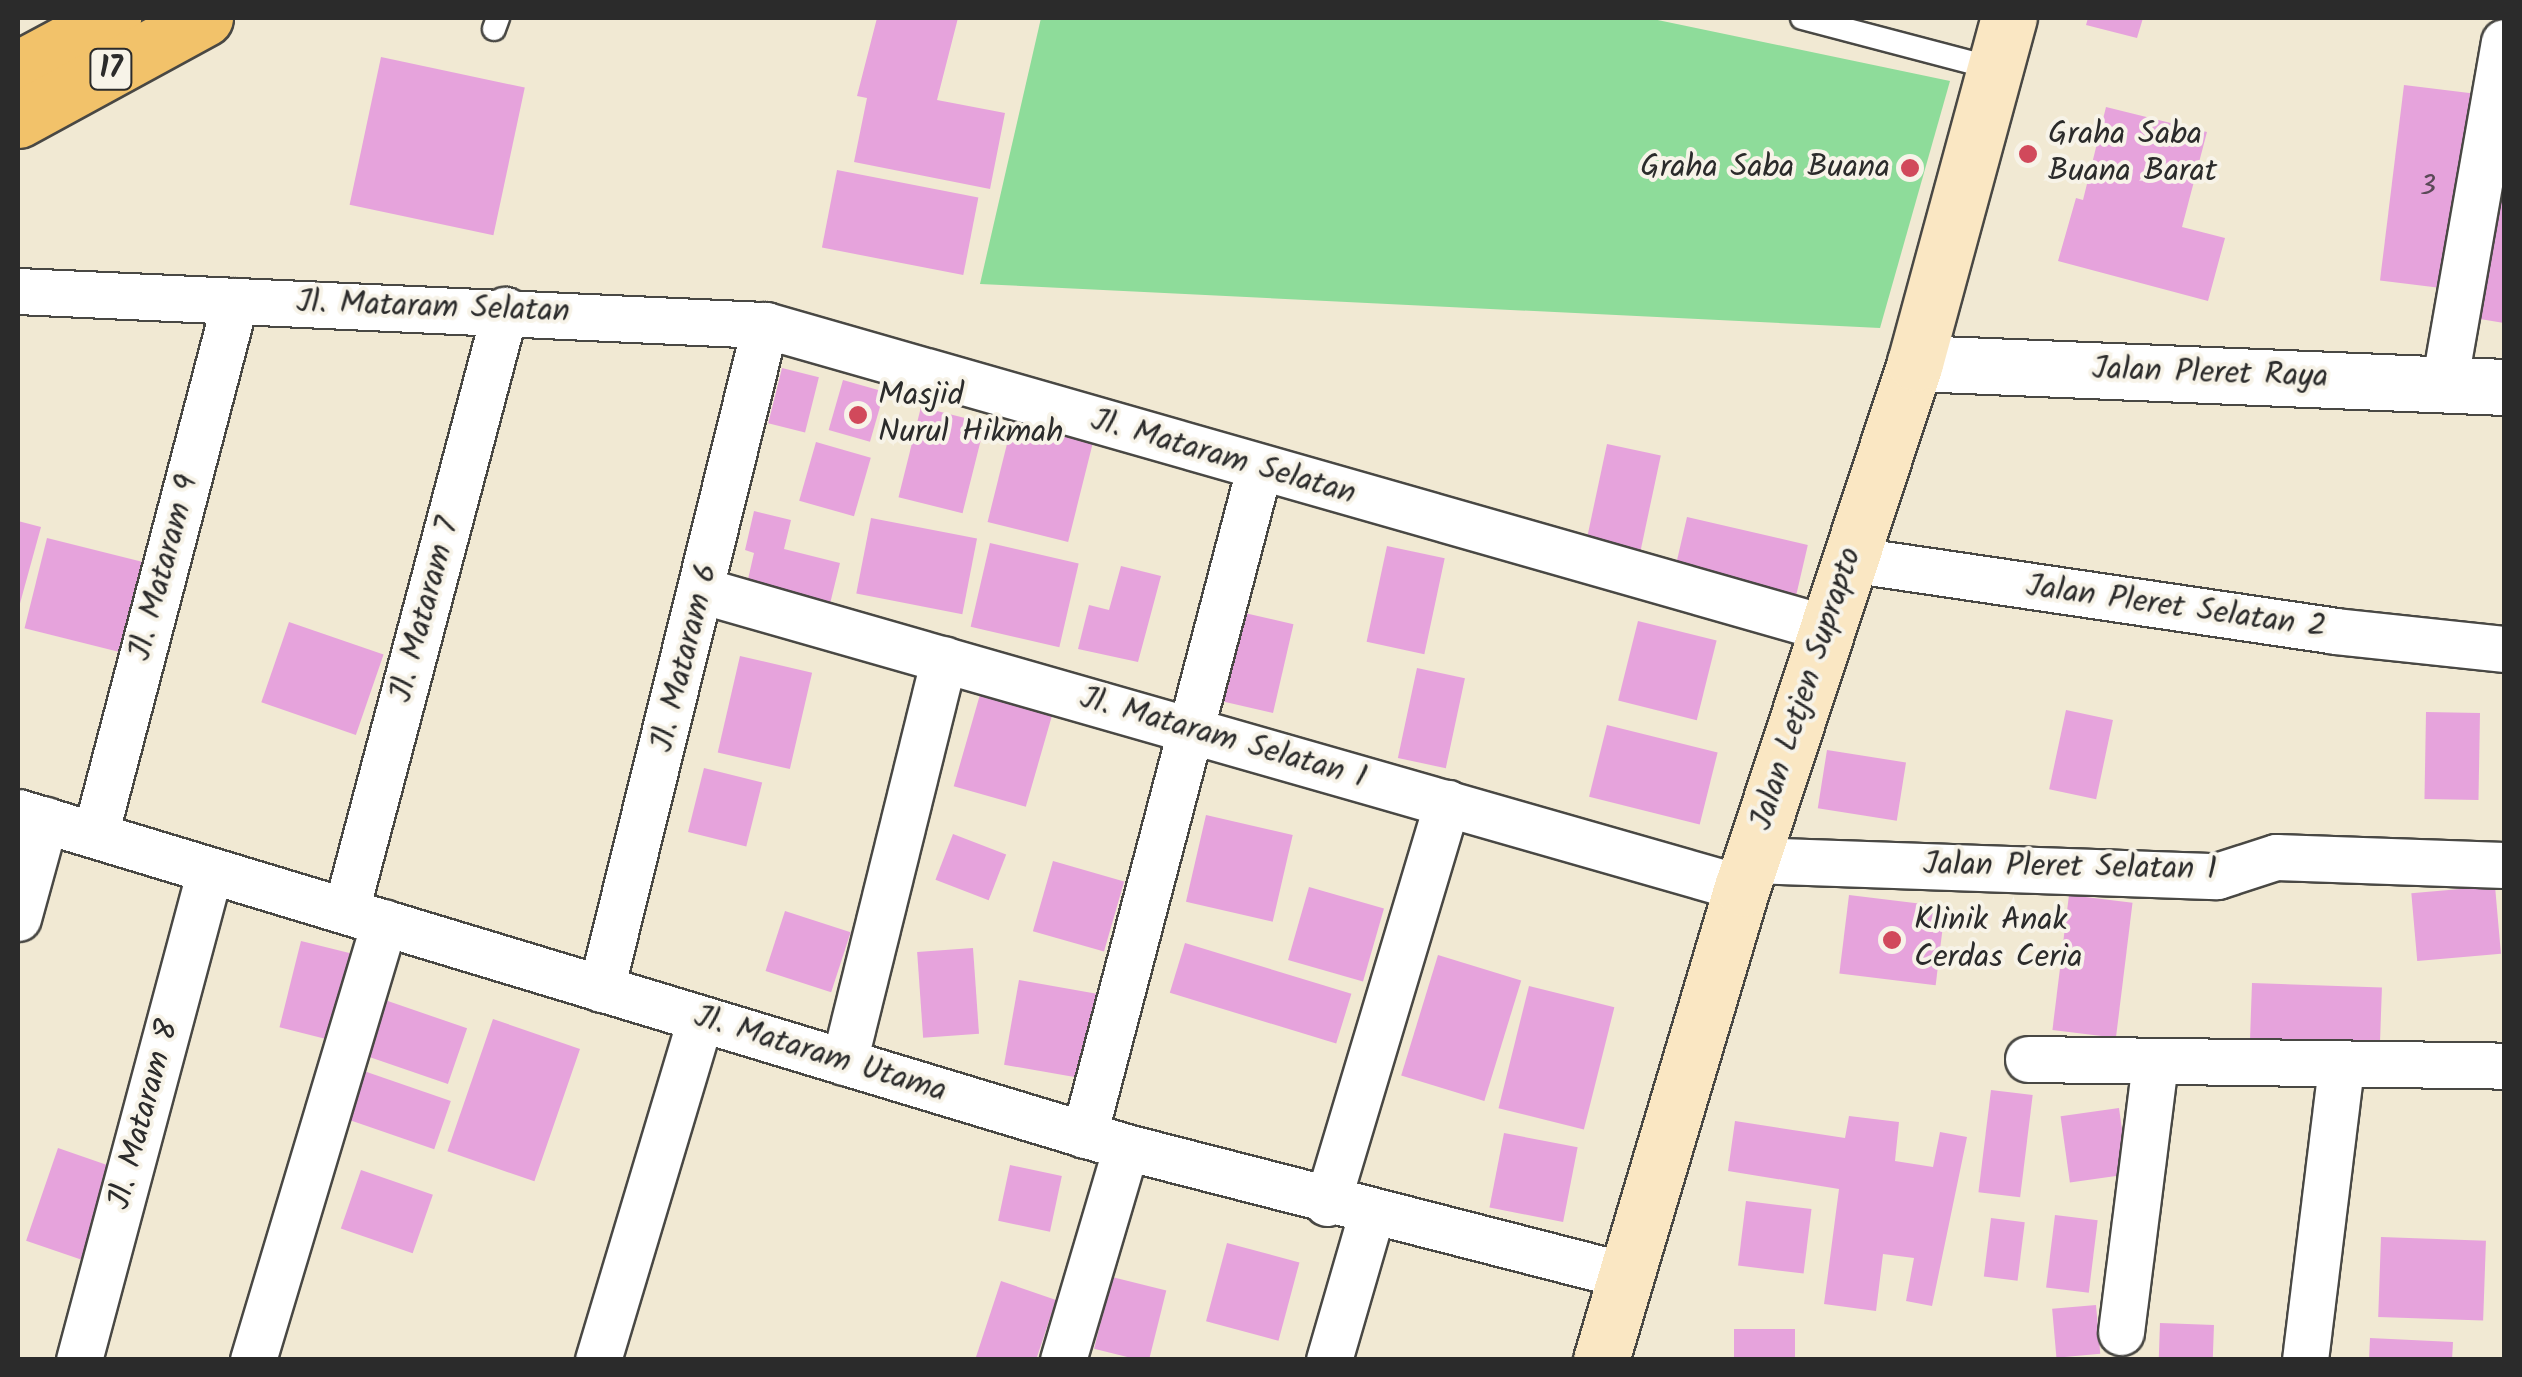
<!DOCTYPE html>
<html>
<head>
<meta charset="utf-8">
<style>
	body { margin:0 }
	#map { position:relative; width:2522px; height:1377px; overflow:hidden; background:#f1e9d3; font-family:Kalam,sans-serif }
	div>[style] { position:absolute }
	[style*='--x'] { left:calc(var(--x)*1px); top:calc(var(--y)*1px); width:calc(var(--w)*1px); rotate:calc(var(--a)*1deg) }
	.green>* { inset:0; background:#8edc9a }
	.building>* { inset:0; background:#e6a3dc; transform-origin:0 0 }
	.roads { filter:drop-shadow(2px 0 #494844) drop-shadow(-2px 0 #494844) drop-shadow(0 2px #494844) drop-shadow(0 -2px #494844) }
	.service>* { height:22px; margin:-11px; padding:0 11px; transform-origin:11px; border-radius:11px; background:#fff }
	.minor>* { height:45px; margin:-22.5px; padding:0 22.5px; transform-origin:22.5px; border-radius:22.5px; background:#fff }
	.tertiary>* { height:55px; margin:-27.5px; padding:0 27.5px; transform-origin:27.5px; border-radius:27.5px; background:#fff }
	.secondary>* { height:55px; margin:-27.5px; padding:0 27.5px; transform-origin:27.5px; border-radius:27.5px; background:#fae7c3 }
	.trunk>* { height:55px; margin:-27.5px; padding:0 27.5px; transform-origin:27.5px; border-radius:27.5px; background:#f2c26a }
	.dots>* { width:28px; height:28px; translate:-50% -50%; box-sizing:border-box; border:5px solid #f7f3e8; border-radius:50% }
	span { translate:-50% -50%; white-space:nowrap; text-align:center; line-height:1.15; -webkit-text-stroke:8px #f7f3e8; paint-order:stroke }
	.number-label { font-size:28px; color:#5a4957 }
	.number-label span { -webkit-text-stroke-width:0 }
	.shield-label span { padding:2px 8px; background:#f7f3e8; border:2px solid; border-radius:8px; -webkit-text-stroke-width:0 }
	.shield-label { font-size:30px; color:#2b2b2b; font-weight:700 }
	.poi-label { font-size:32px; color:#2b2b2b }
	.left { translate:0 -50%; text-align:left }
	.right { translate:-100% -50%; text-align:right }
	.street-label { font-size:32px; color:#2b2b2b }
	.frame { position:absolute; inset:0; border:20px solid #2b2b2b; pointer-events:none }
</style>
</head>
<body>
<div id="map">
	<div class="green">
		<i style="clip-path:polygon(1041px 18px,1648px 18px,1950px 81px,1880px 328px,980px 284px)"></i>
	</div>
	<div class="building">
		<i style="clip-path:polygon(877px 18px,958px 18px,937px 100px,1005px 113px,990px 189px,854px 162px,867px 98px,857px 96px)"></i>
		<i style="clip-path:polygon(2088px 18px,2143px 18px,2137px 38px,2086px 25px)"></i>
		<i style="left:381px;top:57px;width:147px;height:151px;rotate:12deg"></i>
		<i style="left:2404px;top:85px;width:78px;height:197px;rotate:7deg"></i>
		<i style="clip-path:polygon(2106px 107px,2207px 132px,2182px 227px,2225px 238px,2208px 301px,2058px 261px,2076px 198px,2083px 200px)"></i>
		<i style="clip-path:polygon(2504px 162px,2504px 323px,2474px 318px)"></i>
		<i style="left:837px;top:170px;width:144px;height:79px;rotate:11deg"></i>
		<i style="left:782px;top:368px;width:38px;height:57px;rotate:14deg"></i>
		<i style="left:843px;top:380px;width:43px;height:52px;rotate:16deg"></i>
		<i style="left:921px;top:407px;width:66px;height:93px;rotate:14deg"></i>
		<i style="left:1013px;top:420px;width:83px;height:105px;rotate:14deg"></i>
		<i style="left:816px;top:442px;width:57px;height:61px;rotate:16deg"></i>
		<i style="left:1607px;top:444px;width:55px;height:104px;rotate:12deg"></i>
		<i style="clip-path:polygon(754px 511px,791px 520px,784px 549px,840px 563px,829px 608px,746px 588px,754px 553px,745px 550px)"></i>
		<i style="left:1687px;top:517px;width:124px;height:52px;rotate:13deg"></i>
		<i style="left:871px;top:518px;width:108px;height:77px;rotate:11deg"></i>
		<i style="clip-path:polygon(18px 521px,41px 527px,19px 607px,18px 606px)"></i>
		<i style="left:47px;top:538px;width:103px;height:93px;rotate:14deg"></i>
		<i style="left:990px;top:543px;width:91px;height:86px;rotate:13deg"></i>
		<i style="left:1387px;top:546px;width:59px;height:98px;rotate:12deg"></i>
		<i style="clip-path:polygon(1121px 566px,1161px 576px,1138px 662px,1078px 649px,1089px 605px,1109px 610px)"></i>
		<i style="left:1236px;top:611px;width:59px;height:91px;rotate:13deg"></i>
		<i style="left:1638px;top:621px;width:81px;height:82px;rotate:14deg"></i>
		<i style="left:289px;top:622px;width:100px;height:85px;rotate:19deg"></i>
		<i style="left:740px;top:656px;width:74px;height:99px;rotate:13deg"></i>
		<i style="left:1417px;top:668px;width:49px;height:92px;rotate:12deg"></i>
		<i style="left:981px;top:691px;width:75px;height:99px;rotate:16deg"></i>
		<i style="left:2066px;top:710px;width:48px;height:81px;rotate:12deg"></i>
		<i style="left:2426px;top:712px;width:54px;height:87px;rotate:1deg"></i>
		<i style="left:1607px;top:725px;width:114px;height:74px;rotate:14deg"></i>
		<i style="left:1827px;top:750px;width:80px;height:59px;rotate:9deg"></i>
		<i style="left:704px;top:768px;width:60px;height:66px;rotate:14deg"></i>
		<i style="left:1206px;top:815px;width:89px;height:89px;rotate:13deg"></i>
		<i style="left:953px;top:834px;width:57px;height:49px;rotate:21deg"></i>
		<i style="left:1053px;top:861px;width:74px;height:73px;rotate:16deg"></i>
		<i style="left:2495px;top:886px;width:68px;height:84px;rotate:85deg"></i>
		<i style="left:1309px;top:887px;width:78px;height:76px;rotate:16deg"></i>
		<i style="left:1849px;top:895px;width:97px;height:79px;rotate:7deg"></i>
		<i style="left:2069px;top:895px;width:64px;height:136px;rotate:7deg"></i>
		<i style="left:785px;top:911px;width:69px;height:63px;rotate:18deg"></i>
		<i style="left:301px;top:941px;width:53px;height:89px;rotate:14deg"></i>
		<i style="left:1185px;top:943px;width:174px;height:52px;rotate:17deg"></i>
		<i style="left:973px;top:948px;width:86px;height:56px;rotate:86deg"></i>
		<i style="left:1438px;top:955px;width:87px;height:126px;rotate:17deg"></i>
		<i style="left:1019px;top:980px;width:83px;height:86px;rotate:10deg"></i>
		<i style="left:2252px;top:983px;width:130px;height:61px;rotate:2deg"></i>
		<i style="left:1529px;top:986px;width:88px;height:126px;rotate:14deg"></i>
		<i style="left:382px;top:999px;width:90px;height:59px;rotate:19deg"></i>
		<i style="left:493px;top:1019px;width:92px;height:140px;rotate:19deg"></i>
		<i style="left:361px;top:1070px;width:95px;height:51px;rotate:19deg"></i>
		<i style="left:1991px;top:1090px;width:42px;height:103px;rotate:7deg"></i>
		<i style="left:2119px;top:1108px;width:67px;height:59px;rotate:82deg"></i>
		<i style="clip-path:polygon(1849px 1116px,1899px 1122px,1895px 1161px,1933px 1167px,1940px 1132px,1967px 1137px,1932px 1306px,1906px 1301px,1914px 1258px,1883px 1254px,1876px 1311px,1824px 1304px,1839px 1189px,1728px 1171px,1735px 1121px,1845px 1138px)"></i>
		<i style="left:1504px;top:1133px;width:75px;height:76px;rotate:11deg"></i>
		<i style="left:58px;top:1148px;width:58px;height:98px;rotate:19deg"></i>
		<i style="left:1010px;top:1165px;width:53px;height:57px;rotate:12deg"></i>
		<i style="left:361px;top:1170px;width:76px;height:62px;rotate:19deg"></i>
		<i style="left:1746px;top:1201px;width:66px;height:65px;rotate:7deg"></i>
		<i style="left:2055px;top:1215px;width:43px;height:73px;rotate:7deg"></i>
		<i style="left:1991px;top:1218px;width:34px;height:59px;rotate:7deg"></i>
		<i style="left:2381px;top:1237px;width:105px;height:80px;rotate:2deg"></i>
		<i style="left:1227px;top:1243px;width:75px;height:81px;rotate:15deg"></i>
		<i style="left:1112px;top:1277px;width:56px;height:74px;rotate:14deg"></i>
		<i style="clip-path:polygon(1001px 1281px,1056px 1300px,1036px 1360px,975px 1360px)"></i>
		<i style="left:2096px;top:1305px;width:49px;height:44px;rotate:85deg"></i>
		<i style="left:2160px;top:1323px;width:54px;height:37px;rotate:2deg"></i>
		<i style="left:1734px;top:1329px;width:61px;height:31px"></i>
		<i style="clip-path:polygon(2370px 1338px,2453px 1342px,2452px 1360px,2369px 1360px)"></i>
	</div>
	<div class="roads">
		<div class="service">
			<i style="--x:1802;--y:18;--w:201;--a:14.7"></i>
			<i style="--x:494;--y:29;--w:12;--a:-70"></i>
		</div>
		<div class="minor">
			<i style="--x:18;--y:291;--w:748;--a:2.61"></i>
			<i style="--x:765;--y:325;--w:1103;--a:15.94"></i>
			<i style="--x:2444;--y:385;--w:348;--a:-80.1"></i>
			<i style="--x:1849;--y:559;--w:491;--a:8.4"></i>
			<i style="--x:2335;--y:631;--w:170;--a:6.1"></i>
			<i style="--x:704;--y:591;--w:1080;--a:15.97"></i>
			<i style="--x:18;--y:812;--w:1158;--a:16.82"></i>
			<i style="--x:1126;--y:1147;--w:518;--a:14.41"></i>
			<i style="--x:95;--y:835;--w:552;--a:-75.31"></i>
			<i style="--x:1751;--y:860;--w:466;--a:2"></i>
			<i style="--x:2217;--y:876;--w:62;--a:-17.9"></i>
			<i style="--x:2276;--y:857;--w:228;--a:2"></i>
			<i style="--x:346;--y:910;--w:621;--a:-75.16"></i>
			<i style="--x:18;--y:918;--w:102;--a:-74.6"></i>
			<i style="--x:601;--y:989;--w:684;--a:-76.13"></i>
			<i style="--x:2028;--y:1059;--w:476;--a:0.8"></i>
			<i style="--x:844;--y:1062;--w:415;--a:-76.1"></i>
			<i style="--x:1084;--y:1135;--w:689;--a:-75.28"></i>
			<i style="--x:1327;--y:1203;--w:418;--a:-73.3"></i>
			<i style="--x:2121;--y:1332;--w:271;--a:-82.8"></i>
			<i style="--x:79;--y:1360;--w:507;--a:-75.03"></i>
			<i style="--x:253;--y:1360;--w:457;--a:-73.3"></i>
			<i style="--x:598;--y:1360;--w:356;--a:-73.3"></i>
			<i style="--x:1063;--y:1360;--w:222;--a:-73.5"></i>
			<i style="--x:1329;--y:1360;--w:151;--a:-73.8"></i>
			<i style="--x:2305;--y:1360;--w:297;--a:-83"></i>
		</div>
		<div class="tertiary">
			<i style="--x:1915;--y:363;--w:589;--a:2.33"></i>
		</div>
		<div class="secondary">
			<i style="--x:1601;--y:1360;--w:493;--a:-73.4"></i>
			<i style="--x:1742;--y:888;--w:553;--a:-71.76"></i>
			<i style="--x:1915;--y:363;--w:358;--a:-74.8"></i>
		</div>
		<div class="trunk">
			<i style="--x:18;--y:69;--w:108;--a:-28.2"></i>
			<i style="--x:18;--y:120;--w:213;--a:-28.6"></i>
		</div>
	</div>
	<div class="dots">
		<i style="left:2028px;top:154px;background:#d1495b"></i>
		<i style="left:1910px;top:168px;background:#d1495b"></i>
		<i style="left:858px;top:415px;background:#d1495b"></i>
		<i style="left:1892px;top:940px;background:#d1495b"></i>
	</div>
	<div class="number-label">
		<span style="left:2428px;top:187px">3</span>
	</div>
	<div class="shield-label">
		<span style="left:111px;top:69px">17</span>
	</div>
	<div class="poi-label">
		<span class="left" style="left:2048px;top:154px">Graha Saba<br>Buana Barat</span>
		<span class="right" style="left:1890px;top:168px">Graha Saba Buana</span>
		<span class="left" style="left:878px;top:415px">Masjid<br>Nurul Hikmah</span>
		<span class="left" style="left:1914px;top:940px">Klinik Anak<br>Cerdas Ceria</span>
	</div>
	<div class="street-label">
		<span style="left:433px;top:308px;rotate:2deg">Jl. Mataram Selatan</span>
		<span style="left:2210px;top:374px;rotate:2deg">Jalan Pleret Raya</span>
		<span style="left:1223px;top:458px;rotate:16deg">Jl. Mataram Selatan</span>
		<span style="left:165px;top:568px;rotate:-75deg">Jl. Mataram 9</span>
		<span style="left:2176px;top:608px;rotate:8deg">Jalan Pleret Selatan 2</span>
		<span style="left:426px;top:610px;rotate:-75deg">Jl. Mataram 7</span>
		<span style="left:686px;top:658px;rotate:-76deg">Jl. Mataram 6</span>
		<span style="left:1807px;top:689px;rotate:-72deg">Jalan Letjen Suprapto</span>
		<span style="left:1223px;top:739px;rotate:16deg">Jl. Mataram Selatan 1</span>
		<span style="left:2070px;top:868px;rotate:1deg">Jalan Pleret Selatan 1</span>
		<span style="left:820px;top:1055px;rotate:17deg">Jl. Mataram Utama</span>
		<span style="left:145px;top:1115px;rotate:-75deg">Jl. Mataram 8</span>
	</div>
	<div class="frame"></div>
</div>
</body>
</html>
